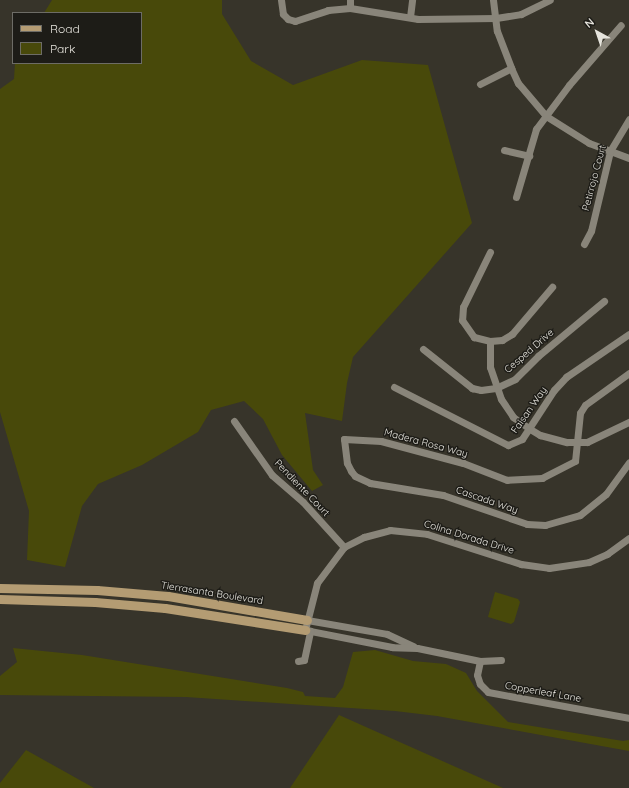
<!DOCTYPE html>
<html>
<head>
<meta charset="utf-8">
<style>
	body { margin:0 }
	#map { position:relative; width:629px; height:788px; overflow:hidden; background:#37342a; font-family:Quicksand,sans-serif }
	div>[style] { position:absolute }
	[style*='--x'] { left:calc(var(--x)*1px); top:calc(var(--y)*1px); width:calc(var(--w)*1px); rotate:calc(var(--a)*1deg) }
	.green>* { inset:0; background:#48490a }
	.minor>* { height:7px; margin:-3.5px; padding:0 3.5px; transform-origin:3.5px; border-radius:3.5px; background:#89857a }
	.major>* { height:9px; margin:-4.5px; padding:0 4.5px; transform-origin:4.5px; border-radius:4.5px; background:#b49c73 }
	span { translate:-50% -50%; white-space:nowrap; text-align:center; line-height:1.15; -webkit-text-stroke:3px #1d1c17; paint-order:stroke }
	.street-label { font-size:10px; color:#e6e4dd }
	.legend { position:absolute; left:12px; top:12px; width:130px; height:52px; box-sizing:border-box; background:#1d1c17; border:1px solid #6d6c66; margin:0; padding:5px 7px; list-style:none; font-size:12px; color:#e6e4dd }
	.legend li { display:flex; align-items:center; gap:8px; height:20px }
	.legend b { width:20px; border:1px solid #6d6c66 }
	.north { position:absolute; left:577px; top:12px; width:40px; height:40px; -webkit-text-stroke:3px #1d1c17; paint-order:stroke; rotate:320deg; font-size:11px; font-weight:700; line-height:16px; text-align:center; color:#e6e4dd }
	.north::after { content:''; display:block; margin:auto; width:14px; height:18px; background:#e6e4dd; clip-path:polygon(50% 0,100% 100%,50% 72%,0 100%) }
</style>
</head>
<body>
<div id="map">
	<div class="green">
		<i style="clip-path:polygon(52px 0,222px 0,222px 14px,251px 61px,293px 85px,362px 60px,428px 65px,472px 223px,353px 357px,347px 383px,342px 421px,305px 413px,313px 470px,323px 485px,312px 491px,282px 455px,263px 419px,244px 401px,211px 410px,198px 432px,142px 465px,98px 484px,82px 506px,65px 567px,27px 560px,29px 511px,0 412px,0 89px,14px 79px,15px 63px,141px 63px,141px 13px,44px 13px)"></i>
		<i style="clip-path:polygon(495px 592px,518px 599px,520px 602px,514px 622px,511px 624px,488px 617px)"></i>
		<i style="clip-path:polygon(13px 648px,82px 655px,287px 688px,303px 692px,305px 696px,335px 698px,343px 687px,353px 652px,375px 650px,413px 661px,446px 664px,466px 673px,477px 691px,508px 722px,623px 741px,629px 740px,629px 751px,437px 716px,395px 711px,186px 697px,0 695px,0 676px,17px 662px)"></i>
		<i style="clip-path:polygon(339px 715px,503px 788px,290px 788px)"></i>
		<i style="clip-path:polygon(26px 750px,94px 788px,0 788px,0 783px)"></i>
	</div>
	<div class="minor">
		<i style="--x:281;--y:0;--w:14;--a:82"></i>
		<i style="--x:283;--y:14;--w:7;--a:45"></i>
		<i style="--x:288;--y:19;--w:7;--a:16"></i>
		<i style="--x:295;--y:21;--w:35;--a:-18"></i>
		<i style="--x:328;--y:10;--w:22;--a:-5"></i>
		<i style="--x:350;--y:8;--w:69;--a:9.2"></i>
		<i style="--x:418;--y:19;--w:78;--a:-0.7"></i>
		<i style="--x:496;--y:18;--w:25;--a:-9"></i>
		<i style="--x:521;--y:14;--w:32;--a:-26"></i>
		<i style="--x:493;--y:0;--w:31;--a:83"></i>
		<i style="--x:497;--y:31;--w:40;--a:69"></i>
		<i style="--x:511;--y:68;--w:17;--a:65"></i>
		<i style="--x:518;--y:83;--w:43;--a:49.7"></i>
		<i style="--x:546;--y:116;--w:51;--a:32.1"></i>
		<i style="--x:589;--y:143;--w:43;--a:20.6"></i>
		<i style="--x:350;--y:8;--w:8;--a:-90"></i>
		<i style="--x:410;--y:17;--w:17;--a:-83"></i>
		<i style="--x:480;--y:84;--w:35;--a:-27"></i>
		<i style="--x:504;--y:150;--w:26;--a:13"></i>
		<i style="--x:516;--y:197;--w:71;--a:-73.6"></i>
		<i style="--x:536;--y:129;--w:55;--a:-53.1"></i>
		<i style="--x:569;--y:85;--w:79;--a:-49.1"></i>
		<i style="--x:584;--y:244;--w:15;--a:-62"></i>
		<i style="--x:591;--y:231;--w:82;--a:-76.6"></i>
		<i style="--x:610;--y:151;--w:37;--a:-59"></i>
		<i style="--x:490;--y:252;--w:61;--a:116.1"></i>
		<i style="--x:463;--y:307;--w:13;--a:94"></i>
		<i style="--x:462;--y:320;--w:21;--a:55"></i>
		<i style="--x:474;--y:337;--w:16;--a:14"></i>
		<i style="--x:490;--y:341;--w:12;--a:-5"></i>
		<i style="--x:502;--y:340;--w:12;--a:-31"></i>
		<i style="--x:512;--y:334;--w:62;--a:-49.6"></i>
		<i style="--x:490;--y:341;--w:26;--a:90"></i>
		<i style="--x:490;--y:367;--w:34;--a:71"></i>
		<i style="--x:501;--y:399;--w:22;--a:56"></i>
		<i style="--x:513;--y:417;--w:21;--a:35"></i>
		<i style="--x:530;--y:429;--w:12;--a:31"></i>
		<i style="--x:540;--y:435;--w:28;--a:15"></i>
		<i style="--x:567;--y:442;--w:20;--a:0"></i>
		<i style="--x:587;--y:442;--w:47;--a:-25.5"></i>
		<i style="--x:423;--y:349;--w:63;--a:38.5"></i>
		<i style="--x:472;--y:388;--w:9;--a:13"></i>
		<i style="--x:481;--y:390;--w:15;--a:-8"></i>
		<i style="--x:496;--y:388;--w:21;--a:-25"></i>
		<i style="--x:515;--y:379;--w:33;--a:-45"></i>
		<i style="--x:538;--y:356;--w:86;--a:-39.8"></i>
		<i style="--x:629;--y:373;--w:54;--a:144"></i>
		<i style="--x:585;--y:405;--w:9;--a:122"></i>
		<i style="--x:580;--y:413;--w:48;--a:95.9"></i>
		<i style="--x:575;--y:461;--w:37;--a:153"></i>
		<i style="--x:542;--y:478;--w:35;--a:177"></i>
		<i style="--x:507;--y:480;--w:47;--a:-158.9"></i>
		<i style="--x:463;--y:463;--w:85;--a:-165"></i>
		<i style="--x:381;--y:441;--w:37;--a:-177"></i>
		<i style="--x:344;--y:439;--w:24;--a:83"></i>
		<i style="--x:347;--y:463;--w:9;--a:63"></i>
		<i style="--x:351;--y:471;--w:6;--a:51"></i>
		<i style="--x:355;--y:476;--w:17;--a:25"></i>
		<i style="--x:370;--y:483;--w:74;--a:9.3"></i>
		<i style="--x:443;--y:495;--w:89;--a:19"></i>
		<i style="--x:527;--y:524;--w:18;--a:3"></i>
		<i style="--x:545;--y:525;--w:36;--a:-16"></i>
		<i style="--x:580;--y:515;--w:33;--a:-39"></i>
		<i style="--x:606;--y:494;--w:39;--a:-54"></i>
		<i style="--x:394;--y:387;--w:128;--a:27"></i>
		<i style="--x:508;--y:445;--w:15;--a:-23"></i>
		<i style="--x:522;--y:439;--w:59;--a:-56.9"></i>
		<i style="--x:554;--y:390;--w:18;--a:-47"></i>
		<i style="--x:566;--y:377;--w:76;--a:-34.3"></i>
		<i style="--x:234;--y:421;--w:66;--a:54.9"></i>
		<i style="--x:272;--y:475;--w:41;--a:41.1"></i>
		<i style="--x:303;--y:502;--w:61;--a:47.7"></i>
		<i style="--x:307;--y:620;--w:81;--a:9.9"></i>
		<i style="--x:387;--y:634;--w:29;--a:25"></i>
		<i style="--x:501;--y:660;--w:21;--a:177"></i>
		<i style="--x:480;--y:661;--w:64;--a:-168.3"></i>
		<i style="--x:417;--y:648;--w:25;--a:-178"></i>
		<i style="--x:392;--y:647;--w:89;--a:-168.9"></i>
		<i style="--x:305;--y:630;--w:49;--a:-75.7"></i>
		<i style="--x:317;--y:583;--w:45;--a:-53.1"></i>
		<i style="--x:344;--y:547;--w:22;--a:-27"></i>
		<i style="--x:364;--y:537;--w:27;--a:-15"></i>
		<i style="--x:390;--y:530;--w:37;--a:6"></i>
		<i style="--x:427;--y:534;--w:99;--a:17.7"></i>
		<i style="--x:521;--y:564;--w:28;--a:8"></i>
		<i style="--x:549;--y:568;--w:40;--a:-8.5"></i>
		<i style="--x:589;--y:562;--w:20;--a:-24"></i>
		<i style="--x:607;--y:554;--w:27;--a:-36"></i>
		<i style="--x:298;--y:661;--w:6;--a:-9"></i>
		<i style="--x:304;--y:660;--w:30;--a:-78"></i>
		<i style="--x:480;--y:661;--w:14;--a:102"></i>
		<i style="--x:477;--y:675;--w:9;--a:72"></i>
		<i style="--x:480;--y:684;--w:11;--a:45"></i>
		<i style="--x:488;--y:692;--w:143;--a:10.4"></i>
	</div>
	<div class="major">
		<i style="--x:0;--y:588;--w:97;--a:1.2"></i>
		<i style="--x:97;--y:590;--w:71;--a:4.8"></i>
		<i style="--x:168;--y:596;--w:141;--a:9.8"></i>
		<i style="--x:0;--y:599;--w:95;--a:1.8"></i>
		<i style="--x:95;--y:602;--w:70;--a:4.9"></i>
		<i style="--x:165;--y:608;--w:142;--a:8.9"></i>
	</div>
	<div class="street-label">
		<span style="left:594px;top:178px;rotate:-75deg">Petirrojo Court</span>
		<span style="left:529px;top:351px;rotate:-41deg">Cesped Drive</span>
		<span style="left:529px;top:410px;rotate:-55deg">Faisan Way</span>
		<span style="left:426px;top:443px;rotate:15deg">Madera Rosa Way</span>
		<span style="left:302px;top:488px;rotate:46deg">Pendiente Court</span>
		<span style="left:487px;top:500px;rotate:19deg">Cascada Way</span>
		<span style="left:469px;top:537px;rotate:17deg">Colina Dorada Drive</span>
		<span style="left:212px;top:593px;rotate:9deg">Tierrasanta Boulevard</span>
		<span style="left:543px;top:692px;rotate:10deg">Copperleaf Lane</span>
	</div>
	<ul class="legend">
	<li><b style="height:5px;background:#b49c73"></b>Road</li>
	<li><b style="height:11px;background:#48490a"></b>Park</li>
	</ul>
	<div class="north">N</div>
</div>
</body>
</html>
